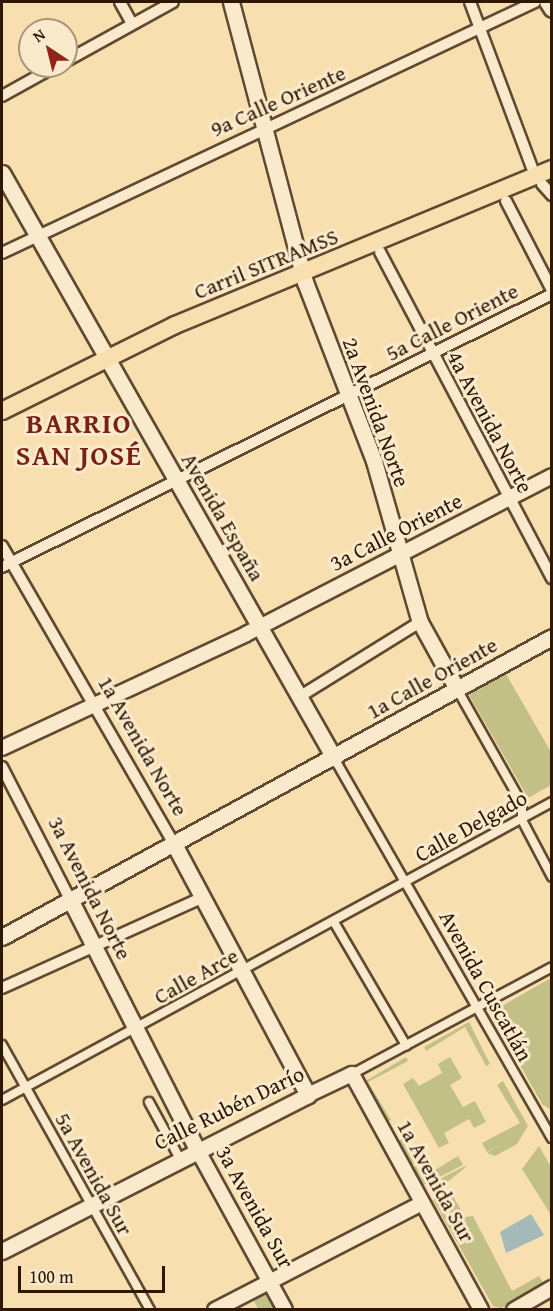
<!DOCTYPE html>
<html>
<head>
<meta charset="utf-8">
<style>
	body { margin:0 }
	#map { position:relative; width:553px; height:1311px; overflow:hidden; background:#f8dfb0; font-family:"Gentium Book Plus",serif }
	div>[style] { position:absolute }
	[style*='--x'] { left:calc(var(--x)*1px); top:calc(var(--y)*1px); width:calc(var(--w)*1px); rotate:calc(var(--a)*1deg) }
	.green>* { inset:0; background:#c3c087 }
	.water>* { inset:0; background:#a5b9b8 }
	.roads { filter:drop-shadow(2px 0 #604930) drop-shadow(-2px 0 #604930) drop-shadow(0 2px #604930) drop-shadow(0 -2px #604930) }
	.pedestrian>* { height:8px; margin:-4px; padding:0 4px; transform-origin:4px; border-radius:4px; background:#faeacc }
	.minor>* { height:10px; margin:-5px; padding:0 5px; transform-origin:5px; border-radius:5px; background:#faeacc }
	.tertiary>* { height:14px; margin:-7px; padding:0 7px; transform-origin:7px; border-radius:7px; background:#faeacc }
	.secondary>* { height:15px; margin:-7.5px; padding:0 7.5px; transform-origin:7.5px; border-radius:7.5px; background:#faeacc }
	.primary>* { height:16px; margin:-8px; padding:0 8px; transform-origin:8px; border-radius:8px; background:#f8dfb0 }
	span { translate:-50% -50%; white-space:nowrap; text-align:center; line-height:1.15; -webkit-text-stroke:6px #faeacc; paint-order:stroke }
	.street-label { font-size:22px; color:#2e1705 }
	.district-label { font-size:28px; color:#7a1f14; font-weight:700; letter-spacing:1.5px }
	.frame { position:absolute; inset:0; border:3px solid #2e1705; pointer-events:none }
	.north { position:absolute; left:18px; top:18px; width:60px; height:60px; box-sizing:border-box; background:#faeacc; border:2px solid #a8967c; border-radius:50%; rotate:325deg; font-size:16px; font-weight:700; line-height:24px; text-align:center; color:#2e1705 }
	.north::after { content:''; display:block; margin:auto; width:21px; height:27px; background:#8f2418; clip-path:polygon(50% 0,100% 100%,50% 72%,0 100%) }
	.scale { position:absolute; left:18px; top:1266px; width:147px; height:27px; box-sizing:border-box; border:3px solid #2e1705; border-top:0; padding-left:8px; font-size:18px; line-height:21px; white-space:nowrap; color:#2e1705; -webkit-text-stroke:4px #faeacc; paint-order:stroke }
</style>
</head>
<body>
<div id="map">
	<div class="green">
		<i style="clip-path:polygon(506px 674px,551px 752px,551px 785px,528px 798px,469px 695px)"></i>
		<i style="clip-path:polygon(551px 978px,551px 1110px,542px 1104px,493px 1017px,498px 1008px)"></i>
		<i style="clip-path:polygon(469px 1022px,490px 1064px,486px 1066px,465px 1027px,426px 1051px,424px 1047px)"></i>
		<i style="clip-path:polygon(406px 1057px,408px 1061px,368px 1082px,391px 1120px,386px 1123px,364px 1082px)"></i>
		<i style="clip-path:polygon(450px 1057px,462px 1078px,450px 1085px,463px 1107px,475px 1101px,486px 1122px,474px 1128px,469px 1119px,444px 1133px,449px 1143px,439px 1148px,403px 1084px,413px 1078px,419px 1086px,442px 1073px,438px 1064px)"></i>
		<i style="clip-path:polygon(503px 1081px,528px 1126px,517px 1144px,495px 1156px,487px 1153px,497px 1146px,487px 1152px,482px 1143px,520px 1123px,497px 1085px)"></i>
		<i style="clip-path:polygon(402px 1139px,422px 1178px,458px 1156px,463px 1165px,422px 1186px,396px 1142px)"></i>
		<i style="clip-path:polygon(539px 1146px,551px 1167px,551px 1215px,522px 1169px)"></i>
		<i style="clip-path:polygon(466px 1167px,441px 1187px,432px 1183px,465px 1166px)"></i>
		<i style="clip-path:polygon(450px 1191px,465px 1217px,473px 1216px,512px 1291px,539px 1276px,544px 1284px,501px 1308px,493px 1306px,433px 1200px)"></i>
		<i style="clip-path:polygon(271px 1283px,285px 1309px,258px 1309px,249px 1291px)"></i>
	</div>
	<div class="water">
		<i style="clip-path:polygon(531px 1214px,544px 1235px,506px 1253px,500px 1232px)"></i>
	</div>
	<div class="roads">
		<div class="pedestrian">
			<i style="--x:457;--y:689;--w:132;--a:60.5"></i>
			<i style="--x:522;--y:804;--w:16;--a:90"></i>
			<i style="--x:522;--y:820;--w:64;--a:62.2"></i>
			<i style="--x:334;--y:758;--w:438;--a:60.2"></i>
			<i style="--x:334;--y:922;--w:143;--a:59.7"></i>
			<i style="--x:2;--y:1045;--w:304;--a:60.8"></i>
			<i style="--x:352;--y:1074;--w:227;--a:-28.1"></i>
			<i style="--x:2;--y:1100;--w:626;--a:-28.45"></i>
			<i style="--x:149;--y:1102;--w:63;--a:61.4"></i>
		</div>
		<div class="minor">
			<i style="--x:120;--y:2;--w:25;--a:61"></i>
			<i style="--x:470;--y:2;--w:177;--a:69.5"></i>
			<i style="--x:66;--y:61;--w:122;--a:-28.9"></i>
			<i style="--x:2;--y:96;--w:62;--a:-29.1"></i>
			<i style="--x:542;--y:184;--w:15;--a:48"></i>
			<i style="--x:506;--y:201;--w:100;--a:62.7"></i>
			<i style="--x:380;--y:252;--w:369;--a:62.2"></i>
			<i style="--x:2;--y:253;--w:589;--a:-25.22"></i>
			<i style="--x:2;--y:546;--w:342;--a:60"></i>
			<i style="--x:2;--y:567;--w:614;--a:-26.4"></i>
			<i style="--x:299;--y:697;--w:142;--a:-31.8"></i>
			<i style="--x:2;--y:767;--w:151;--a:62.8"></i>
			<i style="--x:2;--y:988;--w:222;--a:-24.3"></i>
		</div>
		<div class="tertiary">
			<i style="--x:547;--y:2;--w:9;--a:58"></i>
			<i style="--x:2;--y:748;--w:269;--a:-25"></i>
			<i style="--x:246;--y:634;--w:344;--a:-27.3"></i>
			<i style="--x:308;--y:1095;--w:49;--a:-25.5"></i>
			<i style="--x:352;--y:1074;--w:269;--a:61.3"></i>
			<i style="--x:197;--y:1149;--w:183;--a:61.3"></i>
			<i style="--x:215;--y:1310;--w:233;--a:-27.3"></i>
			<i style="--x:514;--y:1310;--w:44;--a:-30.1"></i>
		</div>
		<div class="secondary">
			<i style="--x:231;--y:2;--w:290;--a:75.2"></i>
			<i style="--x:305;--y:282;--w:192;--a:68.9"></i>
			<i style="--x:374;--y:461;--w:167;--a:74.1"></i>
			<i style="--x:420;--y:622;--w:77;--a:61.1"></i>
			<i style="--x:2;--y:173;--w:673;--a:60.42"></i>
			<i style="--x:71;--y:901;--w:278;--a:63.1"></i>
			<i style="--x:2;--y:937;--w:626;--a:-28.61"></i>
			<i style="--x:2;--y:1251;--w:343;--a:-27"></i>
			<i style="--x:308;--y:1095;--w:287;--a:-118.1"></i>
		</div>
		<div class="primary">
			<i style="--x:2;--y:411;--w:193;--a:-26.4"></i>
			<i style="--x:175;--y:325;--w:408;--a:-22.5"></i>
		</div>
	</div>
	<div class="street-label">
		<span style="left:278px;top:101px;rotate:-24deg">9a Calle Oriente</span>
		<span style="left:266px;top:264px;rotate:-22deg">Carril SITRAMSS</span>
		<span style="left:452px;top:322px;rotate:-27deg">5a Calle Oriente</span>
		<span style="left:376px;top:412px;rotate:70deg">2a Avenida Norte</span>
		<span style="left:490px;top:422px;rotate:62deg">4a Avenida Norte</span>
		<span style="left:223px;top:517px;rotate:60deg">Avenida España</span>
		<span style="left:396px;top:532px;rotate:-27deg">3a Calle Oriente</span>
		<span style="left:432px;top:678px;rotate:-29deg">1a Calle Oriente</span>
		<span style="left:143px;top:746px;rotate:60deg">1a Avenida Norte</span>
		<span style="left:471px;top:826px;rotate:-29deg">Calle Delgado</span>
		<span style="left:90px;top:888px;rotate:63deg">3a Avenida Norte</span>
		<span style="left:196px;top:976px;rotate:-29deg">Calle Arce</span>
		<span style="left:486px;top:986px;rotate:61deg">Avenida Cuscatlán</span>
		<span style="left:229px;top:1108px;rotate:-26deg">Calle Rubén Darío</span>
		<span style="left:94px;top:1174px;rotate:61deg">5a Avenida Sur</span>
		<span style="left:436px;top:1181px;rotate:61deg">1a Avenida Sur</span>
		<span style="left:255px;top:1207px;rotate:61deg">3a Avenida Sur</span>
	</div>
	<div class="district-label">
		<span style="left:79px;top:439px">BARRIO<br>SAN JOSÉ</span>
	</div>
	<div class="frame"></div>
	<div class="north">N</div>
	<div class="scale">100 m</div>
</div>
</body>
</html>
